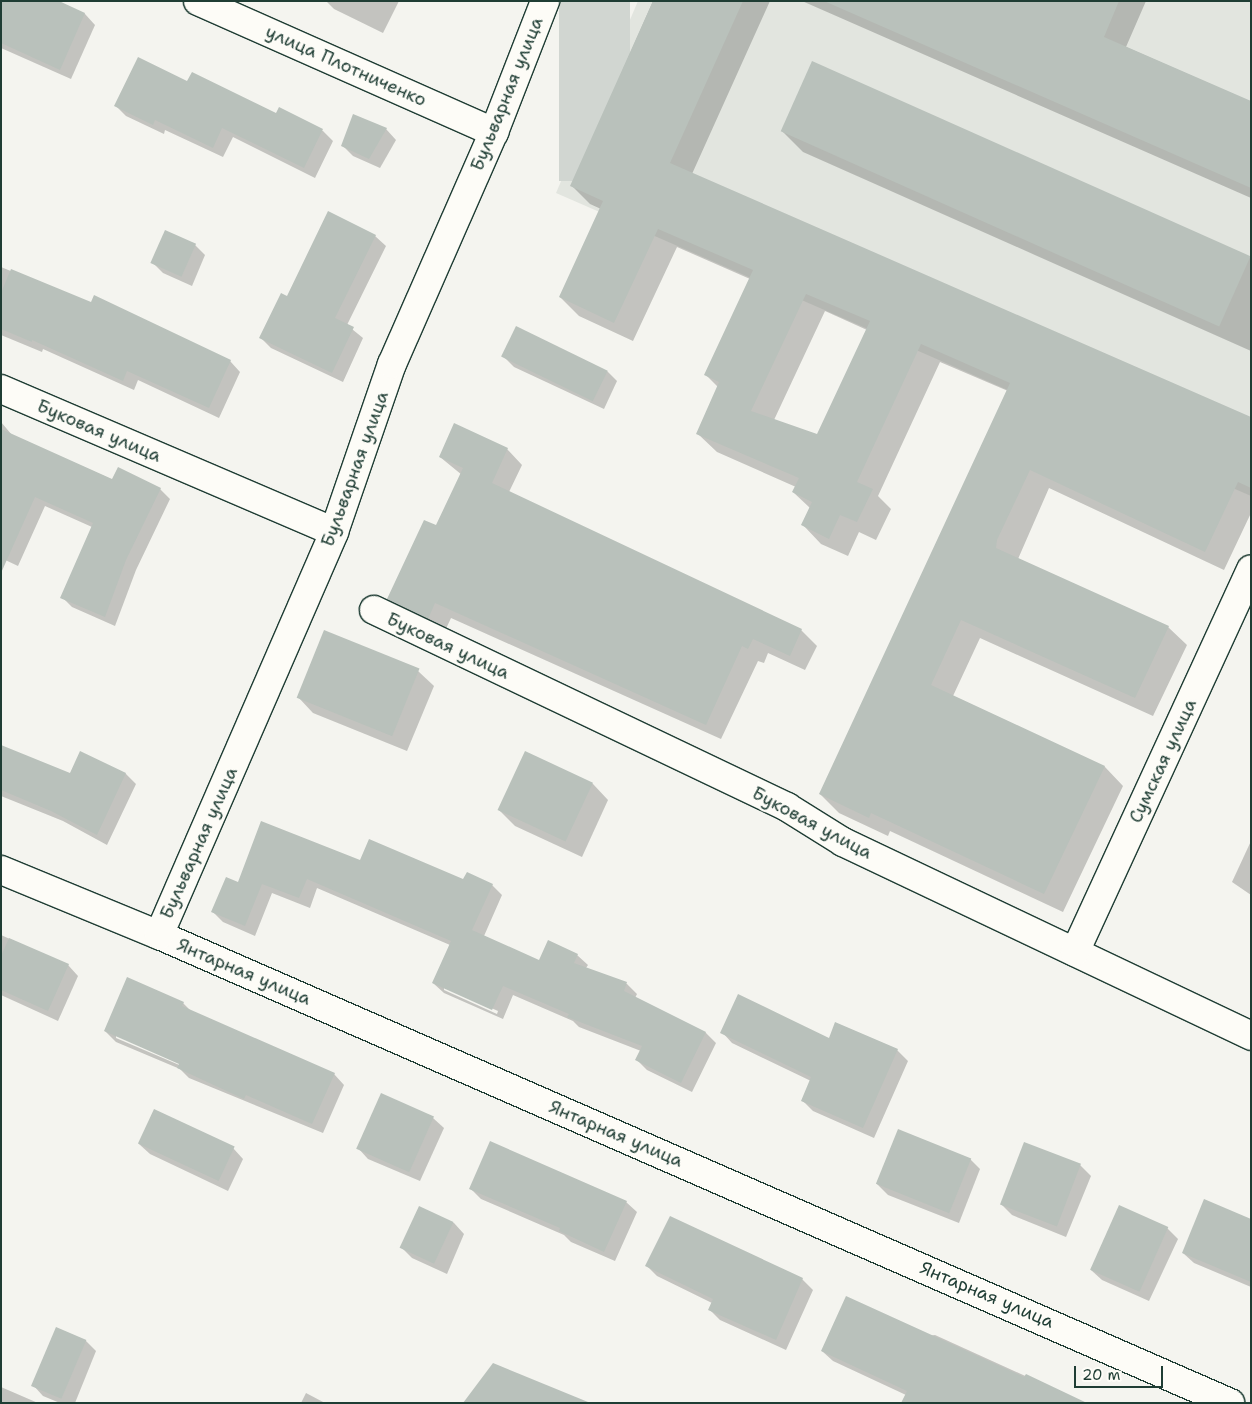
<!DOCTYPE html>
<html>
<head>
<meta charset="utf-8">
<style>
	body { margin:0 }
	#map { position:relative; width:1252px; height:1404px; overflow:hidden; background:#f4f4ef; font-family:"Shantell Sans",sans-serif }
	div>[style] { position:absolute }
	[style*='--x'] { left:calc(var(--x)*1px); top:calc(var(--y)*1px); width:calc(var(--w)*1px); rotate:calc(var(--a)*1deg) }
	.built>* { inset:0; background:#e2e5df }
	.green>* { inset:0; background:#d1d6d1; transform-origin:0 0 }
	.shadow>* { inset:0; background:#0003 }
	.building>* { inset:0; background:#b9c1bb; transform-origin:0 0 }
	.roads { filter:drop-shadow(1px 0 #1f3d34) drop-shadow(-1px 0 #1f3d34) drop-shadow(0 1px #1f3d34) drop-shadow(0 -1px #1f3d34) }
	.minor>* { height:28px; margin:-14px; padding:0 14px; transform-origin:14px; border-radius:14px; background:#fdfcf7 }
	span { translate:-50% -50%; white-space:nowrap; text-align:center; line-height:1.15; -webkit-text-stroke:4.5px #fdfcf7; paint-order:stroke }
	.street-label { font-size:18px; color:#1f3d34 }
	.frame { position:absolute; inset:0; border:2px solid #1f3d34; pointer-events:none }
	.scale { position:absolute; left:1074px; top:1366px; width:89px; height:22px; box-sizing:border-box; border:2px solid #1f3d34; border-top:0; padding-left:6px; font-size:15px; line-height:18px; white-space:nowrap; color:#1f3d34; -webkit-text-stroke:4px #fdfcf7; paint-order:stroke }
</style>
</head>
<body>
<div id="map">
	<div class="built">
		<i style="clip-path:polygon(638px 1px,1251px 1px,1251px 496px,556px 193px)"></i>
	</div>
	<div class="green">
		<i style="left:559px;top:1px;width:71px;height:180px"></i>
	</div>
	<div class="shadow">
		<i style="clip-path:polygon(1px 1px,56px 1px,85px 14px,95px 25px,71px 79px,1px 48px)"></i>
		<i style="clip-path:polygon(326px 1px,399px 1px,383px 33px,334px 9px)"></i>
		<i style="clip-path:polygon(evenodd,653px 1px,770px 1px,692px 174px,1251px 418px,1251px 513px,1224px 570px,1049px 488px,1018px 559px,1168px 627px,1187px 645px,1153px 716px,980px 638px,953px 696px,1105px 767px,1123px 786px,1063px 912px,890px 831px,888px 836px,839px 813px,820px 794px,1008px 391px,940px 362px,878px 496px,891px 509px,876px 540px,859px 532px,848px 556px,821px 544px,803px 525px,810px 508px,793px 492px,796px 487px,717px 452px,698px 434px,718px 387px,706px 375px,750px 279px,677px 247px,633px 341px,579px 316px,560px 297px,601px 209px,590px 204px,572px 186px,653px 1px,825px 311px,867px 330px,818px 435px,774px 420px,825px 311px)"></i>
		<i style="clip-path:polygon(802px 1px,1146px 1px,1126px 47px,1251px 102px,1251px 198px)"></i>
		<i style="clip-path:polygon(188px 82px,277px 115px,279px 109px,323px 131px,333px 141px,315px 178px,233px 137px,223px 157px,165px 130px,164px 134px,126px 116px,116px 106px)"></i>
		<i style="clip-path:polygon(386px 129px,396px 140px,380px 168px,353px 156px,343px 146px)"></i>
		<i style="clip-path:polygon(782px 131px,1251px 258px,1251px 351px,803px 152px)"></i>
		<i style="clip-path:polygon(375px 236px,386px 246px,347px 325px,363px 338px,343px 382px,271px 348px,261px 338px,288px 297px)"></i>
		<i style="clip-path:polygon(195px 245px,205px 255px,192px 286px,163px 273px,152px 262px)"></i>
		<i style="clip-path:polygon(1px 267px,230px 361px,240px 372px,219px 418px,138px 380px,134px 390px,43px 349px,42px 352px,1px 335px)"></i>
		<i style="clip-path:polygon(503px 356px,607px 371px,617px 381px,604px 409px,514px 367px)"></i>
		<i style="clip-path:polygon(1px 422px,12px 435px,113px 480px,160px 489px,170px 499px,136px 570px,115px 626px,72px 607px,62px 597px,92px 527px,45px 506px,18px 566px,1px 558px)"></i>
		<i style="clip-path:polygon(507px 449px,522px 465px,509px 492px,801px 630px,817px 646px,805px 670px,768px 653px,764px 663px,758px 661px,721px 739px,451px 618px,444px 633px,404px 614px,388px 599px,437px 527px,462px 475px,440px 457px)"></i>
		<i style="clip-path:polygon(418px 671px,434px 686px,407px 751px,313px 713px,298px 697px)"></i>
		<i style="clip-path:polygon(1px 746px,70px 774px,81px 753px,126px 774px,136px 784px,107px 845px,63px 821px,1px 796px)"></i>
		<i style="clip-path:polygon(526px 753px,593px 784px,608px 800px,582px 857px,515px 826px,499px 810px)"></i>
		<i style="clip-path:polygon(1251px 841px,1251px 895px,1232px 882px)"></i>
		<i style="clip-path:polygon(evenodd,361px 861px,492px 885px,502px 895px,484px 936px,540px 962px,577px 955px,588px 965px,586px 968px,627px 984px,637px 994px,635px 998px,706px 1033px,716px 1043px,692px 1092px,647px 1070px,637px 1060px,641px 1051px,579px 1027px,573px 1021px,513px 995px,503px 1019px,444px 993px,433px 983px,450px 945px,317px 888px,310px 908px,272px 893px,255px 936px,223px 922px,213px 912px,238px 883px,361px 861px,444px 987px,498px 1011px,497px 1014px,444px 990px,444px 987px)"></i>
		<i style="clip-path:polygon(1px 935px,68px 965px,78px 976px,58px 1021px,1px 995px)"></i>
		<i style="clip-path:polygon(evenodd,183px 1003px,192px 1012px,334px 1074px,344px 1085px,323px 1133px,189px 1078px,180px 1069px,116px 1042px,105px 1031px,183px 1003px,116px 1035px,185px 1065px,184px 1067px,116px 1038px,116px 1035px)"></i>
		<i style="clip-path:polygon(722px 1032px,829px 1039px,897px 1050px,908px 1061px,874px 1138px,813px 1111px,802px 1100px,811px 1081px,732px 1043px)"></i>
		<i style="clip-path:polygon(433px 1118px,444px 1128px,420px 1181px,368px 1159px,358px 1148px)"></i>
		<i style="clip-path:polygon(139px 1144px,233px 1148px,243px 1159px,228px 1191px,150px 1154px)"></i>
		<i style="clip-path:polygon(970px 1159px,980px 1169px,959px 1223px,888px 1195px,877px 1184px)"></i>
		<i style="clip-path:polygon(1080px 1165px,1091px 1176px,1066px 1237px,1012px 1215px,1001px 1204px)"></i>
		<i style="clip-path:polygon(471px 1189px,626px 1202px,637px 1212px,615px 1261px,571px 1242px,564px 1235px,481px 1199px)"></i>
		<i style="clip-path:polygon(419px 1208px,454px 1223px,464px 1234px,447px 1274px,412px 1258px,402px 1248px)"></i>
		<i style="clip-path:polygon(1251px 1220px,1251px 1287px,1194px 1263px,1183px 1253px)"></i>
		<i style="clip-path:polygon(1167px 1228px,1178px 1239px,1149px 1301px,1102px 1280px,1091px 1270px)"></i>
		<i style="clip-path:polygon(647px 1266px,802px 1279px,813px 1290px,786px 1350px,720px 1320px,710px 1310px,712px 1303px,657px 1276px)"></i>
		<i style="clip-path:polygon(57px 1329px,86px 1341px,96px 1351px,75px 1403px,60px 1403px,43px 1396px,33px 1385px)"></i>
		<i style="clip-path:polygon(935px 1335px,1076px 1399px,906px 1395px,833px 1361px,822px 1351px)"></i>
		<i style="clip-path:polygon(1px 1387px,38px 1403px,1px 1403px)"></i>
		<i style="clip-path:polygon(306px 1393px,325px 1403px,301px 1403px)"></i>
	</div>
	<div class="building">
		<i style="clip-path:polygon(1px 1px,59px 1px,85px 13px,60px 70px,1px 43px)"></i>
		<i style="clip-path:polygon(evenodd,653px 1px,743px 1px,670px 163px,1251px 417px,1251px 488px,1238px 482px,1205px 552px,1030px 470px,997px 540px,996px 548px,1169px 626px,1135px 698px,961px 620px,931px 685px,1105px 766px,1044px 894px,871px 813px,869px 818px,819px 794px,1010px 383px,921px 344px,857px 482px,873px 489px,857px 522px,840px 515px,829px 539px,801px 525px,812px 502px,792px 492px,799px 478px,696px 434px,719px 382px,704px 375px,753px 270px,658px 229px,614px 323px,559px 297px,603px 201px,570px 186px,653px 1px,806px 294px,870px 321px,817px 434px,751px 411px,806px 294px)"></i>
		<i style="clip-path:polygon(824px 1px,1119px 1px,1104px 37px,1251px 101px,1251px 188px)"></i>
		<i style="clip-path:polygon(138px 57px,187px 81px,192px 72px,276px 113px,279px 107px,323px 129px,304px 168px,222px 128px,213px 148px,155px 120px,153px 125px,114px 106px)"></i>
		<i style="left:812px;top:61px;width:480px;height:77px;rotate:24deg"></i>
		<i style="clip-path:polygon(353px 114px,387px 128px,369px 159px,341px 146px)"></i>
		<i style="clip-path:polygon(328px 211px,376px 235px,335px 318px,354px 327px,332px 373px,259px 338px,281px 293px,287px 296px)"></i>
		<i style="left:165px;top:230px;width:34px;height:36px;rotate:24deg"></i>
		<i style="clip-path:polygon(11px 269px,91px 302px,94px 295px,231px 360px,209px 408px,127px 371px,123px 381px,32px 340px,32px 342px,1px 329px,1px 293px)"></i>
		<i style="left:516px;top:326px;width:102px;height:34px;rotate:26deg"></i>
		<i style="clip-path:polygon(454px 423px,508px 448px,492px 483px,802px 629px,790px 656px,753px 639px,748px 649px,742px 646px,706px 725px,435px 603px,428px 619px,387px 599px,424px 520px,436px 525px,463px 468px,439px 457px)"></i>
		<i style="clip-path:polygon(1px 429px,112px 479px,118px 467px,161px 488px,126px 560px,105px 617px,60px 598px,93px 523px,35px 497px,1px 573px)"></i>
		<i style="left:324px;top:630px;width:103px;height:73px;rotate:22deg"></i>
		<i style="clip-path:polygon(1px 745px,70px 773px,80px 751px,126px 773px,97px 835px,51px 811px,1px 790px)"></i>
		<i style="left:525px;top:751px;width:75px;height:65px;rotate:25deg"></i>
		<i style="clip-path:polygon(261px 821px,360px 860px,369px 839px,463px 879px,467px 872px,493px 884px,472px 930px,539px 960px,548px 940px,578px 954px,574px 963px,627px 982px,624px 991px,706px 1032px,681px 1083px,635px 1060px,642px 1046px,567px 1017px,569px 1014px,503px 986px,492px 1010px,432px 983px,451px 941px,307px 879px,299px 898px,262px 884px,245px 926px,211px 912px,226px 877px,238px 882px)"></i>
		<i style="clip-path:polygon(9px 938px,69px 964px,48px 1011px,1px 990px,1px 956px)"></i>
		<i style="clip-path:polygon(127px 977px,184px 1002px,182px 1006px,335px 1073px,312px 1124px,246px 1095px,244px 1099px,177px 1068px,179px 1064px,104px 1031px)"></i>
		<i style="clip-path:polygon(738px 994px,829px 1038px,835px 1022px,898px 1049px,863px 1128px,801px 1101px,811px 1077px,720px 1033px)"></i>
		<i style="left:381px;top:1093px;width:58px;height:61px;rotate:24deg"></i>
		<i style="left:154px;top:1109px;width:89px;height:38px;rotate:25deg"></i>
		<i style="left:898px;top:1129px;width:79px;height:59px;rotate:22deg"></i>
		<i style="clip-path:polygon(490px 1141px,627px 1201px,604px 1252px,559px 1231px,560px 1228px,469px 1189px)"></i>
		<i style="left:1024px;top:1142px;width:61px;height:67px;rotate:21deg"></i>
		<i style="clip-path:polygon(1204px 1199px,1251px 1219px,1251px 1282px,1182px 1253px)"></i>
		<i style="left:1119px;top:1205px;width:54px;height:71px;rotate:24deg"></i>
		<i style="left:419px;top:1206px;width:38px;height:46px;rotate:25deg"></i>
		<i style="clip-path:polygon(670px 1216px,803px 1278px,776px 1340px,708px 1310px,713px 1299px,645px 1266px)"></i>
		<i style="clip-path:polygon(846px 1296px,1024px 1377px,1026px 1374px,1087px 1403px,901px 1403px,907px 1391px,821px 1351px)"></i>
		<i style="left:56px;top:1327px;width:33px;height:64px;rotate:23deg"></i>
		<i style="clip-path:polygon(493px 1363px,588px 1402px,588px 1403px,463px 1403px)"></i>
	</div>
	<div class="roads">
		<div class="minor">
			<i style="--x:198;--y:1;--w:324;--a:23.9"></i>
			<i style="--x:1;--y:389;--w:362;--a:23.2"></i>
			<i style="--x:374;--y:610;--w:458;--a:25.5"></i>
			<i style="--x:787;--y:807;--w:66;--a:32"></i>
			<i style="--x:843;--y:842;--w:452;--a:25.4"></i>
			<i style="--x:1;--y:870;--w:171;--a:22.4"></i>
			<i style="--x:159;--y:935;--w:1169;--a:23.6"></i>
			<i style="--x:159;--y:935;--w:439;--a:-66.5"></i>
			<i style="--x:334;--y:532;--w:178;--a:-71"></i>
			<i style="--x:392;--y:364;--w:253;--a:-66.3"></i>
			<i style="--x:494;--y:132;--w:141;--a:-68.7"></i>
			<i style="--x:1075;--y:952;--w:421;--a:-65.3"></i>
		</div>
	</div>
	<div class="street-label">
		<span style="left:346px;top:66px;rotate:24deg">улица Плотниченко</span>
		<span style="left:507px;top:94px;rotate:-68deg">Бульварная улица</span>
		<span style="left:99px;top:431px;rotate:23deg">Буковая улица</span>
		<span style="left:355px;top:469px;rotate:-70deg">Бульварная улица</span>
		<span style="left:448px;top:646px;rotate:25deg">Буковая улица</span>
		<span style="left:1163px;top:761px;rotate:-65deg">Сумская улица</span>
		<span style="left:812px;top:823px;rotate:28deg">Буковая улица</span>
		<span style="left:199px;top:843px;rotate:-66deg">Бульварная улица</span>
		<span style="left:244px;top:972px;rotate:23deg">Янтарная улица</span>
		<span style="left:616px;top:1134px;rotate:23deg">Янтарная улица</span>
		<span style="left:987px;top:1295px;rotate:23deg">Янтарная улица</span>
	</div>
	<div class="frame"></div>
	<div class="scale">20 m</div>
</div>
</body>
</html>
